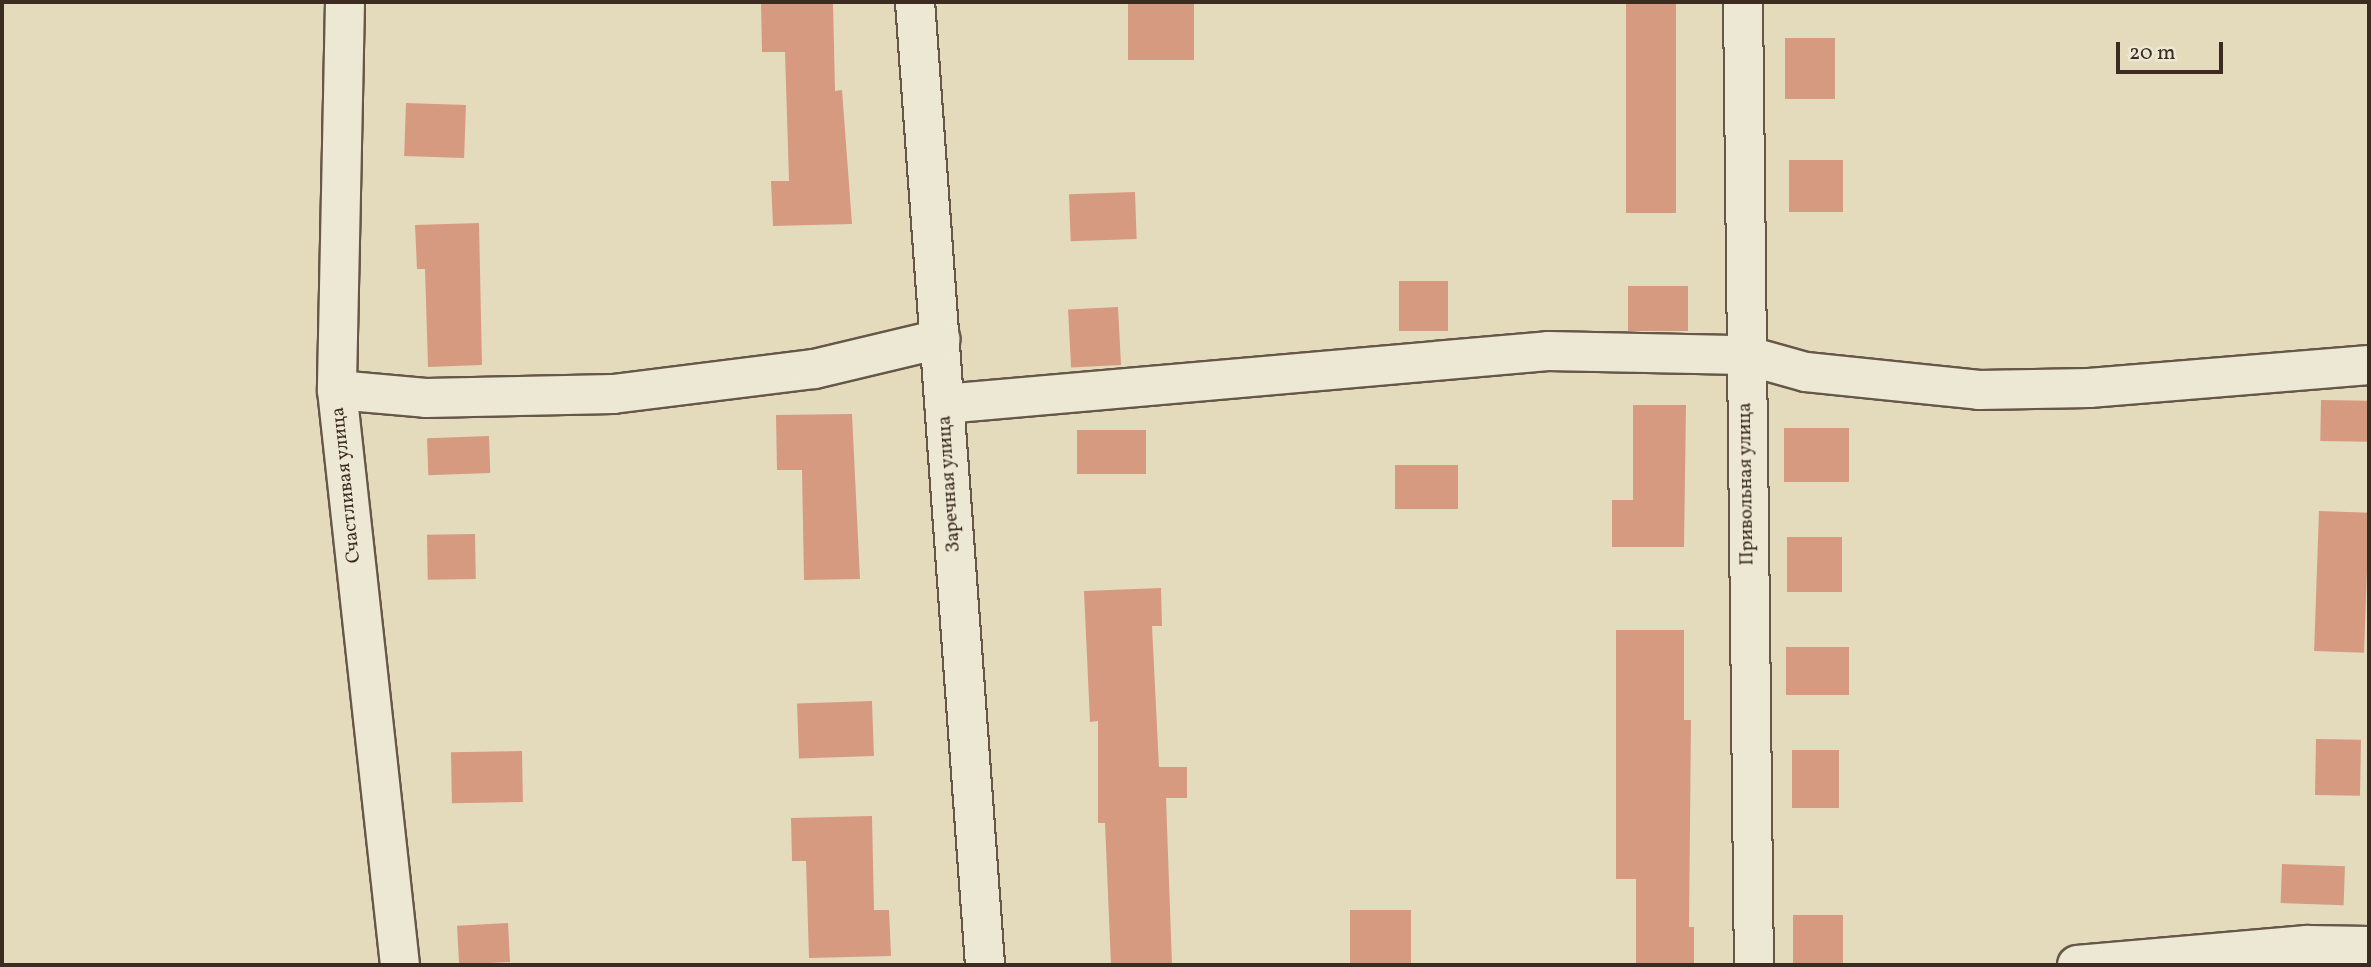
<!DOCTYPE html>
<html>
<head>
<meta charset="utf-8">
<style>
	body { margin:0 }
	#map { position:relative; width:2371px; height:967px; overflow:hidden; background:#e4dbbd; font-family:Vollkorn,serif }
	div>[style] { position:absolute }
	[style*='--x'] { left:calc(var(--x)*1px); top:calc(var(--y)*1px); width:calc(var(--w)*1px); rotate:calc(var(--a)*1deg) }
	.building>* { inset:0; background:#d69a80; transform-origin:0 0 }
	.roads { filter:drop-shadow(2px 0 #665748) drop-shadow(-2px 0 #665748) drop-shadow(0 2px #665748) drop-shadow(0 -2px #665748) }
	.minor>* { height:38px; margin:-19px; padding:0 19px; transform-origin:19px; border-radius:19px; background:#ede8d4 }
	span { translate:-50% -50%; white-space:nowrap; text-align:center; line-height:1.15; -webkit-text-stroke:6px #ede8d4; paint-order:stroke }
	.street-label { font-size:19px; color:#3c2b21 }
	.frame { position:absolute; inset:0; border:4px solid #3c2b21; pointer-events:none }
	.scale { position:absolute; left:2116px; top:42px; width:107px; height:32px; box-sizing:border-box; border:4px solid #3c2b21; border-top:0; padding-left:9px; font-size:21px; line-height:24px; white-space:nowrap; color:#3c2b21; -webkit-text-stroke:5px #ede8d4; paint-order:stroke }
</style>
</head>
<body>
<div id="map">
	<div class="building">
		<i style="clip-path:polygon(761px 2px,833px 2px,835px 91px,842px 90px,852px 224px,773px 226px,771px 181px,789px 181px,785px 52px,762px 52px)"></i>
		<i style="left:1128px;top:2px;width:66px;height:58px"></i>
		<i style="left:1626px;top:2px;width:50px;height:211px"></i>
		<i style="left:1785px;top:38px;width:50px;height:61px"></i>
		<i style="left:406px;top:103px;width:60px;height:53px;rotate:2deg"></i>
		<i style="left:1789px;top:160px;width:54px;height:52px"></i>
		<i style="left:1135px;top:192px;width:47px;height:66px;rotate:88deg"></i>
		<i style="clip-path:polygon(479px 223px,482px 365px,428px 367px,425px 269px,417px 269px,415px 225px)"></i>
		<i style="left:1399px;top:281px;width:49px;height:50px"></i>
		<i style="left:1628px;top:286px;width:60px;height:45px"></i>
		<i style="left:1118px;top:307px;width:58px;height:50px;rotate:87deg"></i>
		<i style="left:2321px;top:400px;width:48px;height:41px;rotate:1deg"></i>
		<i style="clip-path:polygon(1633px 405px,1686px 405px,1684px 547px,1612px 547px,1612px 500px,1633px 500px)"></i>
		<i style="clip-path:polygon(852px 414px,860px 579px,804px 580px,802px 470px,777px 470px,776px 415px)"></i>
		<i style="left:1784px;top:428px;width:65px;height:54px"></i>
		<i style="left:1077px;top:430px;width:69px;height:44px"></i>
		<i style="left:489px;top:436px;width:37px;height:62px;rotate:88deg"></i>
		<i style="left:1395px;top:465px;width:63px;height:44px"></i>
		<i style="left:2319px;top:511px;width:50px;height:140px;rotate:2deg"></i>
		<i style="left:475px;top:534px;width:45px;height:48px;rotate:89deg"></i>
		<i style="left:1787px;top:537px;width:55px;height:55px"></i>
		<i style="clip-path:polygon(1161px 588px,1162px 626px,1152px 626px,1159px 767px,1187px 767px,1187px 798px,1166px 798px,1172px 965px,1111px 965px,1105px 823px,1098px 823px,1098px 721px,1090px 722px,1084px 591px)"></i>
		<i style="clip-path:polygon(1616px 630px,1684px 630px,1684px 720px,1691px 720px,1689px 927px,1694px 927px,1694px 965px,1636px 965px,1636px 879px,1616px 879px)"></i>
		<i style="left:1786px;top:647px;width:63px;height:48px"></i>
		<i style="left:872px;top:701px;width:55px;height:75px;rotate:88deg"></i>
		<i style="left:2316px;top:739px;width:45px;height:56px;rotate:1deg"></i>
		<i style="left:1792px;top:750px;width:47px;height:58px"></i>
		<i style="left:522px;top:751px;width:51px;height:71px;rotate:89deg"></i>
		<i style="clip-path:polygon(872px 816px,874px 910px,889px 910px,891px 956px,809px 958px,806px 861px,792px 861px,791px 818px)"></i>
		<i style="left:2282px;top:864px;width:63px;height:39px;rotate:2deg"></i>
		<i style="left:1350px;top:910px;width:61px;height:55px"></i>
		<i style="left:1793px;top:915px;width:50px;height:48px"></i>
		<i style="left:508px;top:923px;width:39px;height:51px;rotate:87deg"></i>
	</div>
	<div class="roads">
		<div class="minor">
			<i style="--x:345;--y:2;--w:388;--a:91.2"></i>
			<i style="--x:337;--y:390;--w:578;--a:83.75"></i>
			<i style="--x:915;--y:2;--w:966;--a:85.84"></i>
			<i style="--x:1743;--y:2;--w:963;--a:89.35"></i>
			<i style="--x:337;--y:390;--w:89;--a:5.1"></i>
			<i style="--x:426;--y:398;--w:187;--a:-1.2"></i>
			<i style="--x:613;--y:394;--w:203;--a:-7.1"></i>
			<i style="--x:814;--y:369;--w:130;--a:-13.4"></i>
			<i style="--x:944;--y:404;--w:606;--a:-5.01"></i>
			<i style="--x:1548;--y:351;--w:197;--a:1.2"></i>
			<i style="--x:1745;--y:355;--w:63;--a:15.6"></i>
			<i style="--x:1806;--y:372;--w:174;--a:5.9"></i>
			<i style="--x:1979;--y:390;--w:110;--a:-1"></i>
			<i style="--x:2089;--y:388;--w:281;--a:-4.7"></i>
			<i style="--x:2077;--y:965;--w:231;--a:-5"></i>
			<i style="--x:2307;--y:945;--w:62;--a:0.9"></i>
		</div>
	</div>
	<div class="street-label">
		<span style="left:950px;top:484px;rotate:-94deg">Заречная улица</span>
		<span style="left:1747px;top:484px;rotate:-91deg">Привольная улица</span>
		<span style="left:347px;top:485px;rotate:-96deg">Счастливая улица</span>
	</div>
	<div class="frame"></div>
	<div class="scale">20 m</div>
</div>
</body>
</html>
